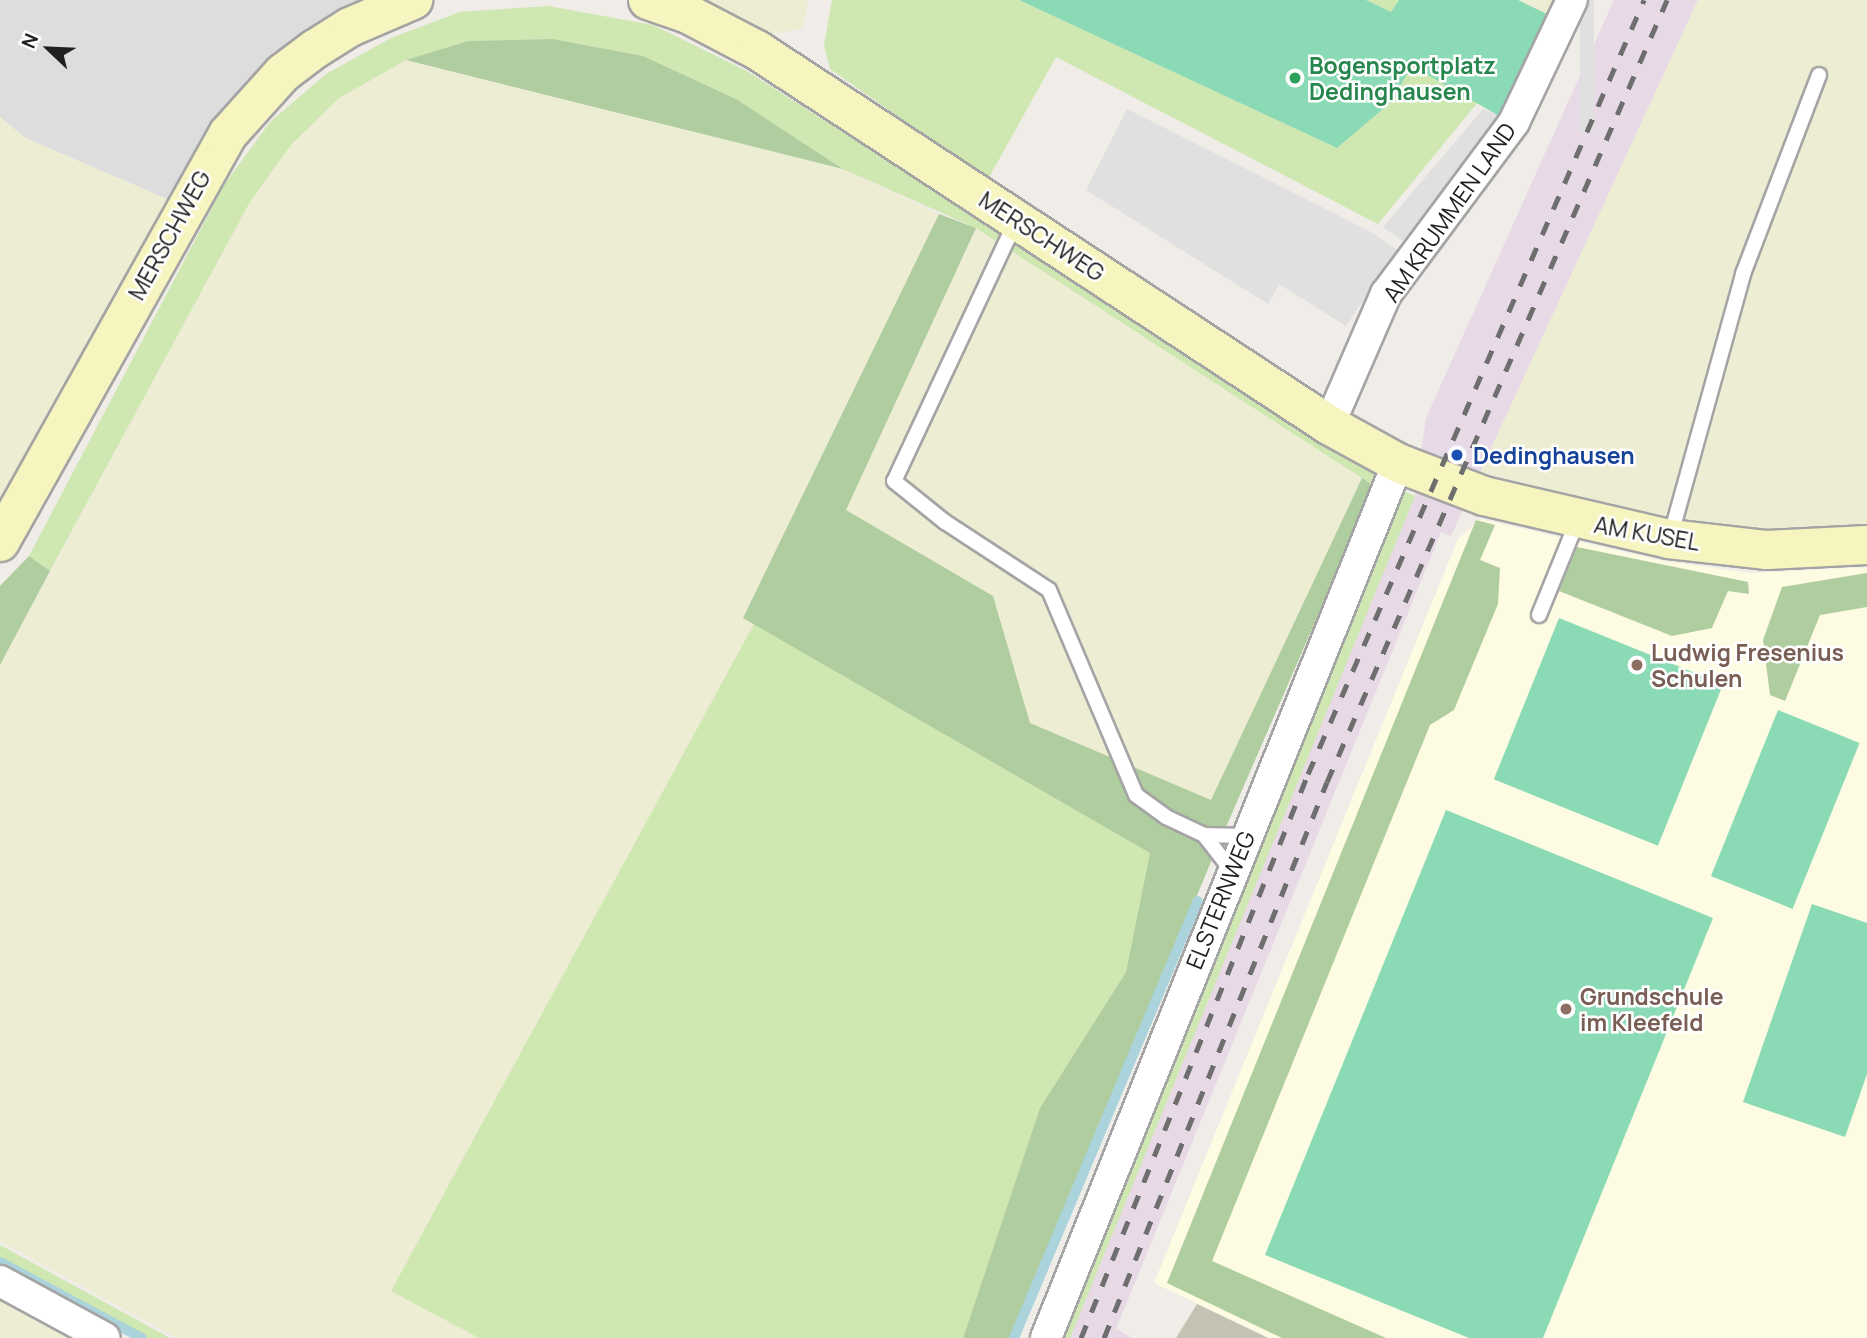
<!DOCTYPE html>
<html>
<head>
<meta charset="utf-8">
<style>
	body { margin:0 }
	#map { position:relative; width:1867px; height:1338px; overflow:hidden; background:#f0ece7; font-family:Manrope,sans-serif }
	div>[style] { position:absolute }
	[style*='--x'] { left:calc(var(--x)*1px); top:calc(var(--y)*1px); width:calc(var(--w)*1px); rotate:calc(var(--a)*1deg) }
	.residential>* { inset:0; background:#dedddd }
	.industrial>* { inset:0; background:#e8d9e7 }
	.education>* { inset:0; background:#fdfbe2 }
	.construction>* { inset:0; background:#c4c3b3 }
	.farmland>* { inset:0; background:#ededd3 }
	.grass>* { inset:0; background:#cfe7b0 }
	.forest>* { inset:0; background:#afcd9e }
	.pitch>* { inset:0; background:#8adab5; transform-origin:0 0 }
	.parking>* { inset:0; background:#e0e0e0; transform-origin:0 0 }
	.stream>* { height:10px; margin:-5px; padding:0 5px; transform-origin:5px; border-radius:5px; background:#aad3db }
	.roads { filter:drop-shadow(2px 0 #a4a4a4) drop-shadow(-2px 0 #a4a4a4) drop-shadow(0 2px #a4a4a4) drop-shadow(0 -2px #a4a4a4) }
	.lane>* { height:14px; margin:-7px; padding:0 7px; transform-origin:7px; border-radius:7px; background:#fff }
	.street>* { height:30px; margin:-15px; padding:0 15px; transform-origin:15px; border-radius:15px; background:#fff }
	.secondary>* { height:38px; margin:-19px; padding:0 19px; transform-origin:19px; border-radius:19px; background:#f6f5bf }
	.rail>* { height:5px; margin-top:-2.5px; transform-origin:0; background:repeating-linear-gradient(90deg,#6e6e6e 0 14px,transparent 0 28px) }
	.dots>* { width:19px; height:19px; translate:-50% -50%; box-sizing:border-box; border:4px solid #fff; border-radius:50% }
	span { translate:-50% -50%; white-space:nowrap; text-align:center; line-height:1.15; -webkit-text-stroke:5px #fff; paint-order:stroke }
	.leisure-label { font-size:23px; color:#27864d; font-weight:700 }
	.left { translate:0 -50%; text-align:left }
	.street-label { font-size:23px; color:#202020 }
	.transit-label { font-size:23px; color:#164399; font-weight:700 }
	.education-label { font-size:23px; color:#785e54; font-weight:700 }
	.north { position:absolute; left:14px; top:14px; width:70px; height:70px; -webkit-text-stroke:5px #fff; paint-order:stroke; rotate:293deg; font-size:19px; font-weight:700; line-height:28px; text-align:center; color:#202020 }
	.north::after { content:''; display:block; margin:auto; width:24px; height:32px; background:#202020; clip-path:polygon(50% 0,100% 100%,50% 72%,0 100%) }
</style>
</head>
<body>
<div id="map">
	<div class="residential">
		<i style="clip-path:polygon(0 0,378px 0,174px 202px,25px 138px,0 117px)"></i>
	</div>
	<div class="industrial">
		<i style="clip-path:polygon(1614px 0,1698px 0,1451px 536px,1441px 532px,1116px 1329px,1132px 1338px,1070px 1338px,1303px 760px,1415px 496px,1426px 418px)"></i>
	</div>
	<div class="education">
		<i style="clip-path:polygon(1480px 519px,1663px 561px,1752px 573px,1867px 567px,1867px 1338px,1270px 1338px,1154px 1283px,1458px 539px)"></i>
	</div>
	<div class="construction">
		<i style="clip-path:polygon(1197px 1304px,1268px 1338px,1176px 1338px)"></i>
	</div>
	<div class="farmland">
		<i style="clip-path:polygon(684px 0,808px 0,803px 28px,765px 36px)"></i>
		<i style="clip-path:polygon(1518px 0,1556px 0,1549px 15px)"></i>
		<i style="clip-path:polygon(1698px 0,1867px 0,1867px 528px,1771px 538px,1705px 529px,1480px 472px)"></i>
		<i style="clip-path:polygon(406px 60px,843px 169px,939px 214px,743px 617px,754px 624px,391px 1291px,479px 1338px,177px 1338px,0 1241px,0 665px,251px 200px,291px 145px,339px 98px)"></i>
		<i style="clip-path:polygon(0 117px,25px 138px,174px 202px,0 524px)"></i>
		<i style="clip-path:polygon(976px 228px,1362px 478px,1211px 800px,1030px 723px,993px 596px,846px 510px)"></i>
		<i style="clip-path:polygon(0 1293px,84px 1338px,0 1338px)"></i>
	</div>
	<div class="grass">
		<i style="clip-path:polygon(832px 0,1019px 0,1337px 148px,1390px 103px,1412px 66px,1478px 102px,1378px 224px,1056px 57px,988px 179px,830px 69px,824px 45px)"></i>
		<i style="clip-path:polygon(1366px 0,1399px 0,1391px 12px)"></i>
		<i style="clip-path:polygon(548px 6px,653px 25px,747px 71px,1382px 478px,1374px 486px,976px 228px,843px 169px,736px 99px,643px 56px,553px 39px,468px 41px,406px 60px,339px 98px,291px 145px,251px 200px,50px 571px,29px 556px,224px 185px,270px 122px,326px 74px,391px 38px,460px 12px)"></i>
		<i style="clip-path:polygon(1396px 488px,1415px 496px,1070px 1338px,1055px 1338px)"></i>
		<i style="clip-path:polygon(754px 624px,1150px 853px,1126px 972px,1040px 1108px,963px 1338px,479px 1338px,391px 1291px)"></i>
		<i style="clip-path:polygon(0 1245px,170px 1338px,135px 1338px,0 1265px)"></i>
	</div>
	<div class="forest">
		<i style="clip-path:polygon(553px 39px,643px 56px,736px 99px,843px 169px,406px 60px,468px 41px)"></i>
		<i style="clip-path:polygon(939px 214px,976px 228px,846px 510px,993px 596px,1030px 723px,1211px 800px,1362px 478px,1374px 486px,1210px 864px,1015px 1338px,963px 1338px,1040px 1108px,1126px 972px,1150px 853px,743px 618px)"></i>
		<i style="clip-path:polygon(1476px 520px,1495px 525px,1480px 560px,1500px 568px,1498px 604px,1454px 710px,1430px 725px,1212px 1261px,1386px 1338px,1282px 1338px,1167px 1283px)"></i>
		<i style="clip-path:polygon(1577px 547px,1748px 582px,1749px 594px,1728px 591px,1712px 628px,1672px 636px,1559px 591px)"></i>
		<i style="clip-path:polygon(29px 556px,50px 571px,0 665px,0 586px)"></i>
		<i style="clip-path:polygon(1867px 573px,1867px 607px,1820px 615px,1785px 701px,1770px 695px,1763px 640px,1782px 587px)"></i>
	</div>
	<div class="pitch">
		<i style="clip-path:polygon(1019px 0,1366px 0,1391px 12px,1399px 0,1518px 0,1549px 15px,1501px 117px,1412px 66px,1390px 103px,1337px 148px)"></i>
		<i style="left:1559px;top:618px;width:177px;height:174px;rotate:22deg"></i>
		<i style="left:1778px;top:710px;width:88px;height:179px;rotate:22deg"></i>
		<i style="clip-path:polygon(1446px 810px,1713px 918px,1543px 1338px,1469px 1338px,1265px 1255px)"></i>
		<i style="clip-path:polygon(1812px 904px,1867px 923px,1867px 1074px,1845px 1137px,1743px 1102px)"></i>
	</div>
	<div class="parking">
		<i style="left:1580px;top:0;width:14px;height:132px"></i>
		<i style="clip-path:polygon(1127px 109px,1371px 232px,1397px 250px,1346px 326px,1279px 284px,1268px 304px,1086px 190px)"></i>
		<i style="clip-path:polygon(1483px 109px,1501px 117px,1403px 241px,1383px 227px)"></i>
	</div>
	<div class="stream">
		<i style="--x:0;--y:1262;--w:161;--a:28.2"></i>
		<i style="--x:1014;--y:1338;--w:474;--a:-67.2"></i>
	</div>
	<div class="roads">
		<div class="lane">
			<i style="--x:1016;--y:221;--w:287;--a:115.1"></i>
			<i style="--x:894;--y:481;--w:65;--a:38.8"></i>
			<i style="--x:945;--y:522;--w:124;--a:33.2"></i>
			<i style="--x:1049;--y:590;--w:223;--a:67"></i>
			<i style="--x:1136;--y:795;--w:37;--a:36"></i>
			<i style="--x:1166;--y:817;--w:42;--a:25.3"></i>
			<i style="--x:1204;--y:835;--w:42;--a:1.4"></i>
			<i style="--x:1670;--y:538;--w:274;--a:-74.5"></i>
			<i style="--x:1743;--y:274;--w:213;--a:-69.1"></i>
			<i style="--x:1539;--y:615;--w:100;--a:-67.8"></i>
			<i style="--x:1204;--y:835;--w:46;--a:52.1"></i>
		</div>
		<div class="street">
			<i style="--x:1329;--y:425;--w:143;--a:-66.5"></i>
			<i style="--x:1386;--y:294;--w:214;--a:-53.3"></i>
			<i style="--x:1514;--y:122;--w:135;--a:-64.6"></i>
			<i style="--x:0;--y:1281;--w:119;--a:28.5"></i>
			<i style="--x:1046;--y:1338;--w:943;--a:-68.09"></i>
		</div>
		<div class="secondary">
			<i style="--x:648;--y:0;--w:42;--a:19.3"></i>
			<i style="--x:688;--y:14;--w:78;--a:27.6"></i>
			<i style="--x:757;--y:50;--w:684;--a:33.25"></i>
			<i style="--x:1329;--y:425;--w:79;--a:28.8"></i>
			<i style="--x:1398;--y:463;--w:92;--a:21"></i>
			<i style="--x:1484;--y:496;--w:190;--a:13.1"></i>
			<i style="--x:1669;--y:539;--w:99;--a:6.4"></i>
			<i style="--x:1767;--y:550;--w:100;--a:-2.9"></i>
			<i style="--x:0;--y:542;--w:467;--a:-60.8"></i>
			<i style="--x:228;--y:134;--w:82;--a:-48"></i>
			<i style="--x:283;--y:73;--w:40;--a:-37"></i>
			<i style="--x:315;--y:49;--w:41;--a:-32.2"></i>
			<i style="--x:350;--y:27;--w:69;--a:-23.2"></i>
		</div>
	</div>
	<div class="rail">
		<i style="--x:1081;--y:1338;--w:608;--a:-68.08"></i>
		<i style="--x:1308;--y:774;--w:844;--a:-66.53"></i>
		<i style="--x:1104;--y:1338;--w:599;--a:-68.15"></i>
		<i style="--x:1327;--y:782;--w:853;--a:-66.5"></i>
	</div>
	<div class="dots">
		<i style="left:1295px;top:78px;background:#2e9e5b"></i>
		<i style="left:1457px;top:455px;background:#1a4fb4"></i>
		<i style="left:1637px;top:665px;background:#8d6e63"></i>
		<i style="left:1566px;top:1009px;background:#8d6e63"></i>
	</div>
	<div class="leisure-label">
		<span class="left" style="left:1309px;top:78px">Bogensportplatz<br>Dedinghausen</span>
	</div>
	<div class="street-label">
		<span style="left:1449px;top:212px;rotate:-55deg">AM KRUMMEN LAND</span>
		<span style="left:169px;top:235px;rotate:-61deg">MERSCHWEG</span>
		<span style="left:1042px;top:236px;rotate:33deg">MERSCHWEG</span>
		<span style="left:1647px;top:533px;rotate:10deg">AM KUSEL</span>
		<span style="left:1220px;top:900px;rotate:-68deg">ELSTERNWEG</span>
	</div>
	<div class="transit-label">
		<span class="left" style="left:1473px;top:455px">Dedinghausen</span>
	</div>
	<div class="education-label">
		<span class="left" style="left:1651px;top:665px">Ludwig Fresenius<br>Schulen</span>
		<span class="left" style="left:1580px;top:1009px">Grundschule<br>im Kleefeld</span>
	</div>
	<div class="north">N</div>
</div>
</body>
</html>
